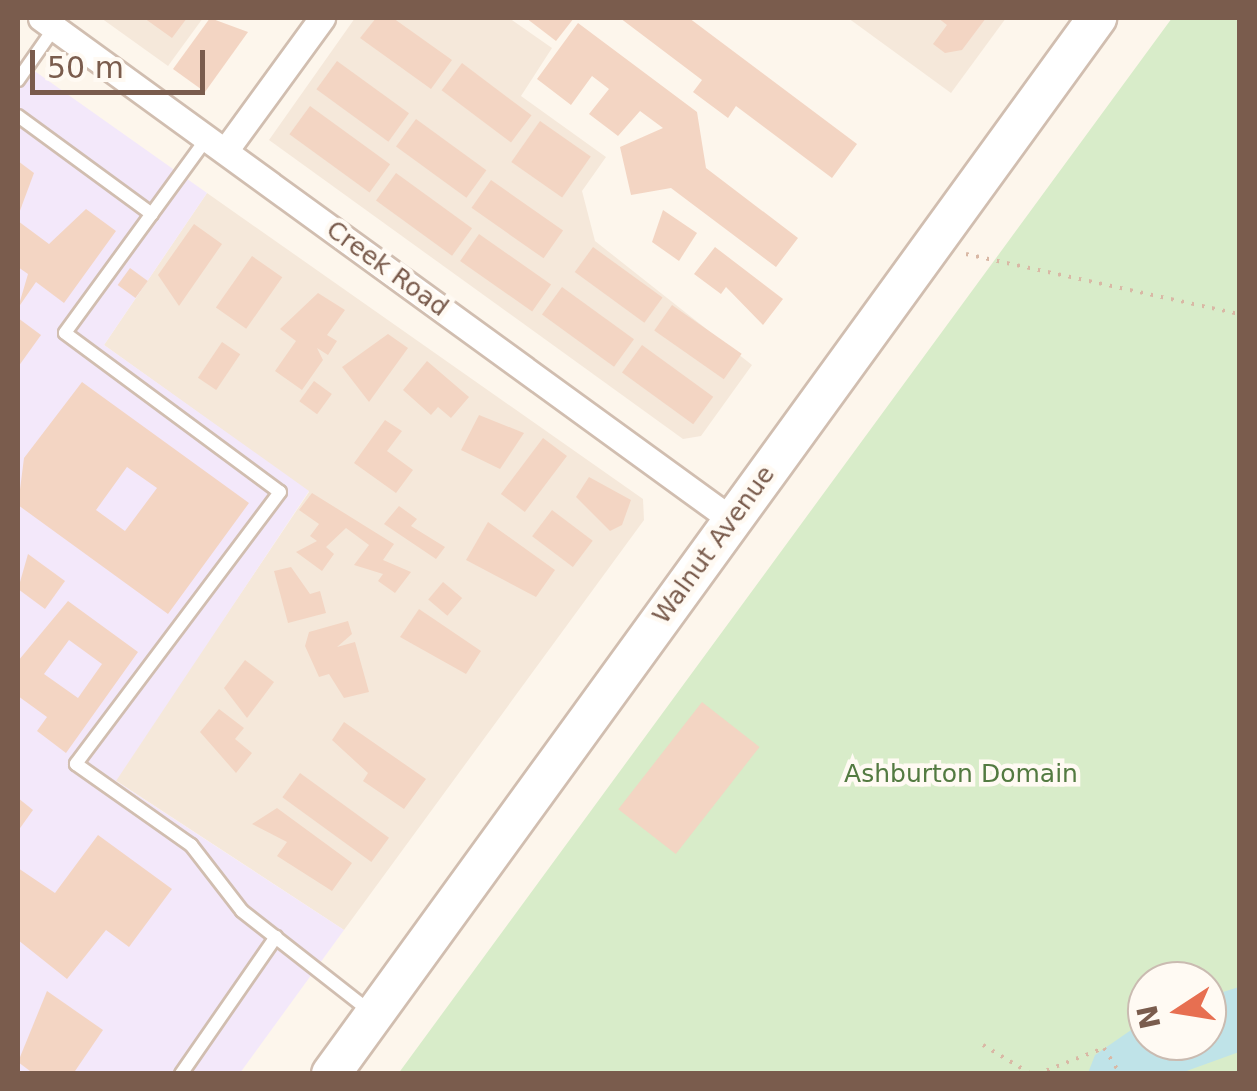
<!DOCTYPE html>
<html>
<head>
<meta charset="utf-8">
<style>
	body { margin:0 }
	#map { position:relative; width:1257px; height:1091px; overflow:hidden; background:#fdf6ec; font-family:"DejaVu Sans",sans-serif }
	div>[style] { position:absolute }
	[style*='--x'] { left:calc(var(--x)*1px); top:calc(var(--y)*1px); width:calc(var(--w)*1px); rotate:calc(var(--a)*1deg) }
	.residential>* { inset:0; background:#f5e8da }
	.education>* { inset:0; background:#f3e8fa }
	.green>* { inset:0; background:#d8ecc9 }
	.water>* { inset:0; background:#bfe3e8 }
	.building>* { inset:0; background:#f3d5c3; transform-origin:0 0 }
	.path>* { height:4px; margin-top:-2px; transform-origin:0; background:repeating-linear-gradient(90deg,#d9b8a5 0 2.5px,transparent 0 10.5px) }
	.roads { filter:drop-shadow(2px 0 #d1beb0) drop-shadow(-2px 0 #d1beb0) drop-shadow(0 2px #d1beb0) drop-shadow(0 -2px #d1beb0) }
	.service>* { height:12px; margin:-6px; padding:0 6px; transform-origin:6px; border-radius:6px; background:#fff }
	.minor>* { height:25px; margin:-12.5px; padding:0 12.5px; transform-origin:12.5px; border-radius:12.5px; background:#fff }
	.secondary>* { height:38px; margin:-19px; padding:0 19px; transform-origin:19px; border-radius:19px; background:#fff }
	span { translate:-50% -50%; white-space:nowrap; text-align:center; line-height:1.15; -webkit-text-stroke:9px #fffaf3; paint-order:stroke }
	.street-label { font-size:25px; color:#7a5c4d }
	.park-label { font-size:25px; color:#537a41 }
	.frame { position:absolute; inset:0; border:20px solid #7a5c4d; pointer-events:none }
	.north { position:absolute; left:1127px; top:961px; width:100px; height:100px; box-sizing:border-box; background:#fffaf3; border:2px solid #cabbb1; border-radius:50%; rotate:258deg; font-size:28px; font-weight:700; line-height:40px; text-align:center; color:#7a5c4d }
	.north::after { content:''; display:block; margin:auto; width:35px; height:45px; background:#e76f51; clip-path:polygon(50% 0,100% 100%,50% 72%,0 100%) }
	.scale { position:absolute; left:30px; top:50px; width:175px; height:45px; box-sizing:border-box; border:5px solid #7a5c4d; border-top:0; padding-left:12px; font-size:30px; line-height:35px; white-space:nowrap; color:#7a5c4d; -webkit-text-stroke:8px #fffaf3; paint-order:stroke }
</style>
</head>
<body>
<div id="map">
	<div class="residential">
		<i style="clip-path:polygon(101px 18px,203px 18px,168px 66px)"></i>
		<i style="clip-path:polygon(355px 18px,509px 18px,552px 48px,521px 96px,606px 157px,582px 191px,595px 241px,752px 365px,701px 436px,683px 439px,269px 140px)"></i>
		<i style="clip-path:polygon(848px 18px,1006px 18px,951px 93px)"></i>
		<i style="clip-path:polygon(207px 193px,643px 499px,644px 520px,344px 930px,115px 780px,309px 492px,104px 345px)"></i>
	</div>
	<div class="education">
		<i style="clip-path:polygon(19px 60px,207px 193px,104px 345px,309px 491px,116px 781px,344px 930px,240px 1073px,18px 1074px)"></i>
	</div>
	<div class="green">
		<i style="clip-path:polygon(evenodd,1172px 18px,1239px 18px,1239px 1073px,398px 1074px,1172px 18px,1147px 981px,1207px 981px,1207px 1041px,1147px 1041px,1147px 981px)"></i>
	</div>
	<div class="water">
		<i style="clip-path:polygon(1239px 987px,1239px 1052px,1181px 1073px,1088px 1073px,1095px 1055px,1147px 1019px,1147px 1041px,1207px 1041px,1207px 997px)"></i>
	</div>
	<div class="building">
		<i style="clip-path:polygon(144px 18px,187px 18px,172px 38px)"></i>
		<i style="clip-path:polygon(210px 18px,248px 32px,205px 92px,173px 69px)"></i>
		<i style="clip-path:polygon(376px 18px,393px 18px,452px 60px,431px 89px,360px 38px)"></i>
		<i style="clip-path:polygon(526px 18px,574px 18px,556px 41px)"></i>
		<i style="clip-path:polygon(620px 18px,689px 18px,857px 144px,832px 178px,736px 106px,728px 118px,693px 92px,702px 80px)"></i>
		<i style="clip-path:polygon(938px 18px,986px 18px,962px 50px,945px 53px,933px 44px,947px 25px)"></i>
		<i style="clip-path:polygon(578px 23px,697px 112px,706px 168px,798px 238px,776px 267px,671px 188px,631px 195px,620px 147px,663px 128px,640px 111px,618px 136px,589px 114px,609px 89px,592px 76px,571px 105px,537px 79px)"></i>
		<i style="left:337px;top:61px;width:89px;height:35px;rotate:36deg"></i>
		<i style="left:462px;top:63px;width:87px;height:34px;rotate:37deg"></i>
		<i style="left:310px;top:106px;width:99px;height:35px;rotate:36deg"></i>
		<i style="left:416px;top:119px;width:87px;height:34px;rotate:36deg"></i>
		<i style="left:540px;top:121px;width:62px;height:50px;rotate:35deg"></i>
		<i style="clip-path:polygon(18px 161px,34px 173px,18px 216px)"></i>
		<i style="left:396px;top:173px;width:94px;height:34px;rotate:36deg"></i>
		<i style="left:491px;top:180px;width:88px;height:34px;rotate:35deg"></i>
		<i style="clip-path:polygon(86px 209px,116px 231px,64px 303px,36px 282px,18px 308px,28px 274px,18px 267px,18px 221px,49px 244px)"></i>
		<i style="clip-path:polygon(663px 210px,697px 233px,679px 261px,652px 242px)"></i>
		<i style="clip-path:polygon(194px 224px,222px 244px,179px 306px,158px 275px)"></i>
		<i style="left:479px;top:234px;width:88px;height:33px;rotate:35deg"></i>
		<i style="left:593px;top:247px;width:86px;height:31px;rotate:36deg"></i>
		<i style="clip-path:polygon(715px 247px,783px 299px,763px 325px,726px 287px,721px 294px,694px 274px)"></i>
		<i style="left:252px;top:256px;width:37px;height:63px;rotate:35deg"></i>
		<i style="left:130px;top:268px;width:22px;height:21px;rotate:36deg"></i>
		<i style="left:562px;top:287px;width:89px;height:34px;rotate:36deg"></i>
		<i style="clip-path:polygon(318px 293px,345px 310px,327px 335px,337px 341px,328px 355px,317px 348px,323px 360px,302px 390px,275px 371px,296px 341px,280px 329px)"></i>
		<i style="left:672px;top:305px;width:85px;height:31px;rotate:35deg"></i>
		<i style="clip-path:polygon(18px 318px,41px 335px,18px 367px)"></i>
		<i style="clip-path:polygon(388px 334px,408px 348px,369px 402px,342px 367px)"></i>
		<i style="left:222px;top:342px;width:22px;height:43px;rotate:34deg"></i>
		<i style="left:642px;top:345px;width:88px;height:34px;rotate:36deg"></i>
		<i style="clip-path:polygon(427px 361px,469px 397px,451px 418px,438px 407px,431px 415px,403px 390px)"></i>
		<i style="left:314px;top:381px;width:22px;height:25px;rotate:36deg"></i>
		<i style="clip-path:polygon(evenodd,82px 382px,249px 503px,168px 614px,18px 505px,24px 458px,82px 382px,127px 467px,157px 488px,125px 531px,96px 510px,127px 467px)"></i>
		<i style="clip-path:polygon(479px 415px,524px 433px,500px 469px,461px 450px)"></i>
		<i style="clip-path:polygon(385px 420px,402px 431px,387px 451px,413px 470px,396px 493px,354px 463px)"></i>
		<i style="left:543px;top:438px;width:30px;height:70px;rotate:37deg"></i>
		<i style="clip-path:polygon(589px 477px,631px 500px,622px 525px,610px 531px,576px 497px)"></i>
		<i style="clip-path:polygon(312px 493px,394px 544px,383px 560px,411px 572px,395px 593px,378px 581px,383px 574px,354px 565px,369px 545px,346px 528px,326px 547px,334px 554px,322px 571px,296px 552px,317px 541px,310px 536px,319px 524px,299px 510px)"></i>
		<i style="clip-path:polygon(399px 506px,417px 519px,411px 526px,445px 547px,436px 559px,384px 524px)"></i>
		<i style="left:552px;top:510px;width:51px;height:33px;rotate:37deg"></i>
		<i style="clip-path:polygon(488px 522px,555px 570px,536px 597px,466px 560px)"></i>
		<i style="clip-path:polygon(28px 554px,65px 581px,45px 609px,18px 589px)"></i>
		<i style="clip-path:polygon(291px 567px,310px 594px,320px 591px,326px 613px,288px 623px,274px 571px)"></i>
		<i style="left:443px;top:582px;width:25px;height:23px;rotate:40deg"></i>
		<i style="clip-path:polygon(evenodd,68px 601px,138px 652px,66px 753px,37px 731px,47px 717px,18px 696px,18px 661px,68px 601px,69px 640px,102px 664px,78px 698px,44px 674px,69px 640px)"></i>
		<i style="clip-path:polygon(419px 609px,481px 651px,466px 674px,400px 637px)"></i>
		<i style="clip-path:polygon(348px 621px,352px 634px,337px 647px,355px 642px,369px 692px,344px 698px,329px 674px,319px 677px,305px 646px,309px 632px)"></i>
		<i style="clip-path:polygon(245px 660px,274px 682px,247px 718px,224px 688px)"></i>
		<i style="left:702px;top:702px;width:73px;height:136px;rotate:38deg"></i>
		<i style="clip-path:polygon(219px 709px,244px 728px,235px 739px,252px 753px,236px 773px,200px 732px)"></i>
		<i style="clip-path:polygon(344px 722px,426px 779px,404px 809px,363px 781px,368px 773px,332px 740px)"></i>
		<i style="left:300px;top:773px;width:110px;height:30px;rotate:36deg"></i>
		<i style="clip-path:polygon(18px 798px,33px 810px,18px 831px)"></i>
		<i style="clip-path:polygon(277px 808px,352px 863px,332px 891px,277px 856px,287px 842px,252px 824px)"></i>
		<i style="clip-path:polygon(98px 835px,172px 889px,129px 947px,106px 930px,67px 979px,18px 940px,18px 868px,55px 893px)"></i>
		<i style="clip-path:polygon(47px 991px,103px 1030px,73px 1074px,34px 1074px,18px 1062px)"></i>
	</div>
	<div class="path">
		<i style="--x:966;--y:254;--w:280;--a:12.4"></i>
		<i style="--x:983;--y:1045;--w:56;--a:31.1"></i>
		<i style="--x:1037;--y:1074;--w:72;--a:-21.2"></i>
		<i style="--x:1104;--y:1048;--w:31;--a:58"></i>
	</div>
	<div class="roads">
		<div class="service">
			<i style="--x:18;--y:80;--w:65;--a:-55.1"></i>
			<i style="--x:18;--y:116;--w:166;--a:36.2"></i>
			<i style="--x:207;--y:138;--w:241;--a:126.1"></i>
			<i style="--x:65;--y:333;--w:267;--a:36.5"></i>
			<i style="--x:280;--y:492;--w:340;--a:126.9"></i>
			<i style="--x:76;--y:764;--w:141;--a:35.2"></i>
			<i style="--x:191;--y:845;--w:83;--a:52.3"></i>
			<i style="--x:242;--y:911;--w:165;--a:38.1"></i>
			<i style="--x:181;--y:1074;--w:167;--a:-55.3"></i>
		</div>
		<div class="minor">
			<i style="--x:41;--y:18;--w:854;--a:36"></i>
			<i style="--x:225;--y:151;--w:165;--a:-53.9"></i>
		</div>
		<div class="secondary">
			<i style="--x:331;--y:1074;--w:1305;--a:-54.04"></i>
		</div>
	</div>
	<div class="street-label">
		<span style="left:387px;top:269px;rotate:36deg">Creek Road</span>
		<span style="left:714px;top:545px;rotate:-54deg">Walnut Avenue</span>
	</div>
	<div class="park-label">
		<span style="left:961px;top:774px">Ashburton Domain</span>
	</div>
	<div class="frame"></div>
	<div class="north">N</div>
	<div class="scale">50 m</div>
</div>
</body>
</html>
